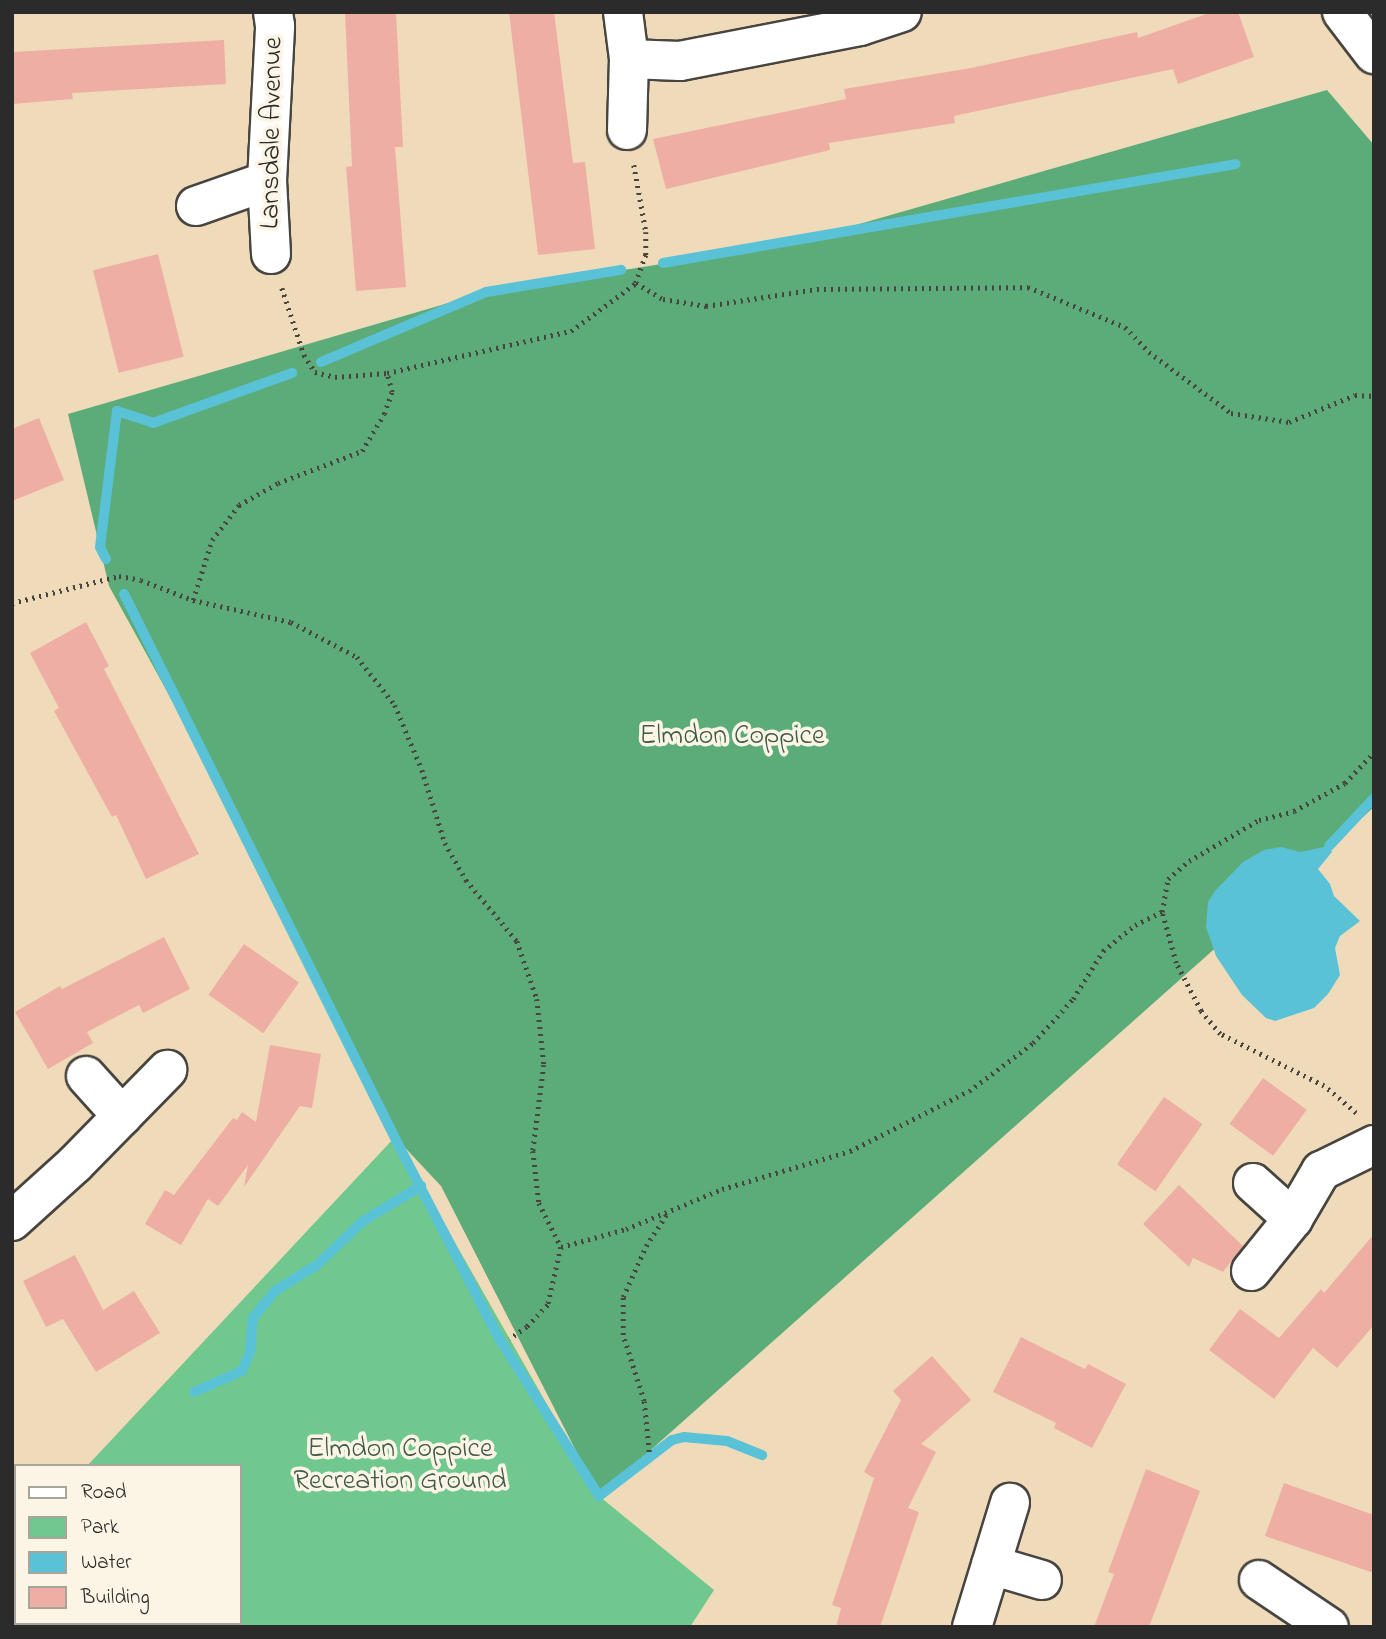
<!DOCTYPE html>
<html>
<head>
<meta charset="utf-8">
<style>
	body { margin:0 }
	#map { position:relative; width:1386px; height:1639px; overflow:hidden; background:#efdbb9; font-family:"Indie Flower",sans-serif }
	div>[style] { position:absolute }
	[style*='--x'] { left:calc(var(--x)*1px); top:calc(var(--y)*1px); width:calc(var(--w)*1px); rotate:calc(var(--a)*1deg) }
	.green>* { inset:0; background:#70c88e }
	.forest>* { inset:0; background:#5cac79 }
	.water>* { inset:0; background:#5ac2d7 }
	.stream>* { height:10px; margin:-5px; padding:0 5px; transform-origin:5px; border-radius:5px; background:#5ac2d7 }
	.building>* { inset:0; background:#efaea4; transform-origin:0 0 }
	.path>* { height:4.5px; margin-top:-2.25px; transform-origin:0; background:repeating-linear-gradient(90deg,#484540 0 2px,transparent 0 7px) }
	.roads { filter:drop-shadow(2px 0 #484540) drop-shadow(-2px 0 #484540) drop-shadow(0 2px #484540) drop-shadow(0 -2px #484540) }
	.minor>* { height:38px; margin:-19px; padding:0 19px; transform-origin:19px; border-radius:19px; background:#fff }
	span { translate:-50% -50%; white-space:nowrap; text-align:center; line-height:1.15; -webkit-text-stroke:7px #fcf5e5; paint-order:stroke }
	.street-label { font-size:28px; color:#2b2b2b }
	.park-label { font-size:28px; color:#405a49 }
	.frame { position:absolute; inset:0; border:14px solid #2b2b2b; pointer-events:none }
	.legend { position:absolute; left:14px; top:1464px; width:228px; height:161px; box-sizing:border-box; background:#fcf5e5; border:2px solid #a8a49b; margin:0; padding:9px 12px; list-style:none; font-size:21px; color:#2b2b2b }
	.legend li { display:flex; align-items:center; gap:14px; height:35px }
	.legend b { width:35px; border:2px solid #a8a49b }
</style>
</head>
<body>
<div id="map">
	<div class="green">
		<i style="clip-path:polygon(395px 1137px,599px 1496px,714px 1590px,690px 1627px,77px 1627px,75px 1623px,240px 1623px,240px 1466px,87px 1466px)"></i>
	</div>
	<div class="forest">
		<i style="clip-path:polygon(1327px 90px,1374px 145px,1374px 807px,599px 1496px,441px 1186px,395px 1137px,250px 842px,109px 586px,68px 414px,486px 292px,793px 243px)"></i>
	</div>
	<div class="water">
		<i style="clip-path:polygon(1329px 846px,1332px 852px,1318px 869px,1330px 884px,1334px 896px,1360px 921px,1340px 936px,1335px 948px,1340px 975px,1328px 994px,1314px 1008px,1275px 1021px,1266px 1018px,1242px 995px,1216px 956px,1206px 927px,1208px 902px,1215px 891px,1243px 862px,1264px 850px,1281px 847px,1300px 852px)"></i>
	</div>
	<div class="stream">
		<i style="--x:663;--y:263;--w:581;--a:-9.8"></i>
		<i style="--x:321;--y:362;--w:179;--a:-23"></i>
		<i style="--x:486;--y:292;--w:137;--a:-9.3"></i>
		<i style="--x:106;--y:559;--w:13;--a:-117"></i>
		<i style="--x:100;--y:547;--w:137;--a:-82.9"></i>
		<i style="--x:117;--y:411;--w:38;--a:18"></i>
		<i style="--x:153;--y:423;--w:148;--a:-19.8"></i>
		<i style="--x:124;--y:594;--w:619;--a:63.52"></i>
		<i style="--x:400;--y:1148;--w:216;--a:62.5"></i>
		<i style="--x:500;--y:1340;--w:185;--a:57.6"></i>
		<i style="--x:599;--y:1496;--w:92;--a:-37.5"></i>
		<i style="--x:672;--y:1440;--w:12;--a:-14"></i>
		<i style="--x:684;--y:1437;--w:43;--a:5.3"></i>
		<i style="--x:727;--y:1441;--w:38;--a:22"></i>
		<i style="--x:1329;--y:846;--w:66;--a:-46.8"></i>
		<i style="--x:194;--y:1392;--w:52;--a:-23.6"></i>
		<i style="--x:242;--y:1371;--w:21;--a:-67"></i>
		<i style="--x:250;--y:1352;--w:34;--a:-85"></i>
		<i style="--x:253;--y:1318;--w:35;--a:-51"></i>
		<i style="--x:275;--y:1291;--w:51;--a:-32.1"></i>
		<i style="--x:318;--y:1264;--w:62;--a:-43.7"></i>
		<i style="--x:363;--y:1221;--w:68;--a:-31.1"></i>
	</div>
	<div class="building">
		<i style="clip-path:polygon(345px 12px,396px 12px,403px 147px,395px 147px,406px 287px,356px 291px,346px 167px,352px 166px)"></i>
		<i style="clip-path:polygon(509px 12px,554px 12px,573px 163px,585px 162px,595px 249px,538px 255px)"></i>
		<i style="clip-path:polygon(1212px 12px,1238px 12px,1254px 57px,1178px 84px,1173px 69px,954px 116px,955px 123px,829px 143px,830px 150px,666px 189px,653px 139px,846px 99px,844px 89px,971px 68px,1137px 32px,1138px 38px)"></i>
		<i style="clip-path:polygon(224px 40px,226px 84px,72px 93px,73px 99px,12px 104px,12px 52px)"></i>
		<i style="left:158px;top:254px;width:106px;height:67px;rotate:76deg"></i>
		<i style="clip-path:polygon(39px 418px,64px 480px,12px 501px,12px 429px)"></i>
		<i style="clip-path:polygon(86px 622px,109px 666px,104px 669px,199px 854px,146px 879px,116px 815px,112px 817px,54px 711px,59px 708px,30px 653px)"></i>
		<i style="clip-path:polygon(164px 937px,190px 989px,143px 1013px,139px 1005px,87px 1032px,93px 1043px,48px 1069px,15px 1012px,60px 986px,62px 989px)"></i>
		<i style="left:244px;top:944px;width:67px;height:62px;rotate:35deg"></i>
		<i style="clip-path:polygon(270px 1045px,321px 1054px,312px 1108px,300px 1106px,244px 1187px,248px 1165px,218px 1206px,208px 1199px,181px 1245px,145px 1224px,165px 1190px,174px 1195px,233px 1118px,237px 1120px,242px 1112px,256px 1122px)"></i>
		<i style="left:1263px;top:1078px;width:54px;height:57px;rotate:36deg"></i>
		<i style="left:1164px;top:1097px;width:47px;height:82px;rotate:35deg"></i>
		<i style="clip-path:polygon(1179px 1185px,1243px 1246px,1223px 1272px,1193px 1258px,1189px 1267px,1143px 1224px)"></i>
		<i style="clip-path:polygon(1374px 1234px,1374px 1325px,1337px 1368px,1313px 1348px,1274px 1399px,1209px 1350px,1240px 1309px,1279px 1338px,1321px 1289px,1324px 1293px)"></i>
		<i style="clip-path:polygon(75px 1255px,103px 1310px,134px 1291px,160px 1333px,96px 1372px,63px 1319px,46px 1327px,23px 1281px)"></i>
		<i style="clip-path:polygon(1021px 1337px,1085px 1369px,1088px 1364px,1126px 1384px,1092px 1448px,1054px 1428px,1056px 1423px,993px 1392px)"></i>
		<i style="clip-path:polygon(932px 1356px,971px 1400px,921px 1444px,936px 1452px,908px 1508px,919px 1512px,880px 1627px,836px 1627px,841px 1608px,832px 1605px,874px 1478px,864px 1472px,901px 1400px,893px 1391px)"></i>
		<i style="clip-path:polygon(1146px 1469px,1200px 1491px,1149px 1627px,1094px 1627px,1114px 1574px,1108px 1572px)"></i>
		<i style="clip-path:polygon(1284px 1483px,1374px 1515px,1374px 1573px,1265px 1536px)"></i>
	</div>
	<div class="path">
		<i style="--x:634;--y:165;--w:68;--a:79.8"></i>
		<i style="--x:646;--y:232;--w:23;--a:90"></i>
		<i style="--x:646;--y:255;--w:30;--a:110"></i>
		<i style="--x:636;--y:283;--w:31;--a:31"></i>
		<i style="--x:663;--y:299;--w:44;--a:9.2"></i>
		<i style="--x:706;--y:306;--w:112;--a:-8.7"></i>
		<i style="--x:817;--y:289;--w:211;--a:-0.5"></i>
		<i style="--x:1028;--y:287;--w:105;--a:22.4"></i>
		<i style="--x:1125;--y:327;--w:35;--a:46"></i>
		<i style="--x:1149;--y:352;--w:102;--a:36.6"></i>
		<i style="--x:1231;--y:413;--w:59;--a:8.8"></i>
		<i style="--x:1289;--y:422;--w:71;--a:-22.2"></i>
		<i style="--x:1355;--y:395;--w:19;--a:3"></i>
		<i style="--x:282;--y:288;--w:71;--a:71.8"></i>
		<i style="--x:304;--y:355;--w:20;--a:57"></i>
		<i style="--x:315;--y:372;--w:21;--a:14"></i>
		<i style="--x:335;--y:377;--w:52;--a:-4.4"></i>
		<i style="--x:387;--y:373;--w:189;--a:-12.9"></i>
		<i style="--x:571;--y:331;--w:81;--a:-36.4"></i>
		<i style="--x:193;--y:600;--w:63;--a:-72.4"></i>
		<i style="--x:212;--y:540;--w:44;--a:-52.4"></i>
		<i style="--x:239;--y:505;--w:45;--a:-29.4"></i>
		<i style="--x:278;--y:483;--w:90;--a:-20.9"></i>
		<i style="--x:362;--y:451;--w:43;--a:-59.3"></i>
		<i style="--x:384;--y:414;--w:23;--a:-70"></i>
		<i style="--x:392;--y:392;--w:20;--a:-105"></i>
		<i style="--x:12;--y:603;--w:110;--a:-14.2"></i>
		<i style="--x:119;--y:576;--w:22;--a:10"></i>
		<i style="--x:141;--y:580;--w:56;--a:21"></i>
		<i style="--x:193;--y:600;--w:100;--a:12.7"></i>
		<i style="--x:291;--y:622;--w:75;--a:27.9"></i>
		<i style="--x:357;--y:657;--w:61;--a:51.6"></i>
		<i style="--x:395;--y:705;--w:70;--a:67.4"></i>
		<i style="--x:422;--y:770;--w:77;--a:72.5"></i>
		<i style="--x:445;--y:843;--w:43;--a:60.4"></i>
		<i style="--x:466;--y:880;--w:80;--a:50.1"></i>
		<i style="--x:517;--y:941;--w:61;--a:71"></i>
		<i style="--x:537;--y:999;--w:66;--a:83.9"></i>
		<i style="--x:544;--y:1065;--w:87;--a:97.3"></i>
		<i style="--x:533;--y:1151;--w:52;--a:83.4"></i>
		<i style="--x:539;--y:1203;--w:49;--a:63.4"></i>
		<i style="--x:561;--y:1247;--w:59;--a:102.6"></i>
		<i style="--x:548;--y:1305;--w:30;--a:134"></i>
		<i style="--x:527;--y:1327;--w:21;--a:145"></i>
		<i style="--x:1356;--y:1113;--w:42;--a:-139.8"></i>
		<i style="--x:1324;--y:1086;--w:116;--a:-153.4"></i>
		<i style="--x:1220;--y:1034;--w:30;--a:-130"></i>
		<i style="--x:1201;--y:1011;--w:54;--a:-117.5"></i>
		<i style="--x:1176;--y:963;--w:53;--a:-105.4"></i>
		<i style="--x:1162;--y:912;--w:34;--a:-80"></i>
		<i style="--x:1168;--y:879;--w:28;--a:-41"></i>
		<i style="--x:1189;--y:861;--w:81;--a:-30.4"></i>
		<i style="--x:1259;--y:820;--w:36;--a:-14"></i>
		<i style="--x:1294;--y:811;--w:58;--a:-28.8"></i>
		<i style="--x:1345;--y:783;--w:42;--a:-46.9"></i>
		<i style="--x:561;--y:1247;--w:67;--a:-15.5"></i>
		<i style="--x:626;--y:1229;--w:104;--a:-22.6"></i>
		<i style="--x:722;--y:1189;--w:134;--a:-16.5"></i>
		<i style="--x:850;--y:1151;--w:133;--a:-26.8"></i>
		<i style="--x:969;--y:1091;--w:80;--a:-36.9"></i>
		<i style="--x:1033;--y:1043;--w:59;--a:-47.7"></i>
		<i style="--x:1073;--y:999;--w:57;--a:-58"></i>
		<i style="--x:1103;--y:951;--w:41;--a:-39.1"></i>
		<i style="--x:1135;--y:925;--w:30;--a:-26"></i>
		<i style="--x:649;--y:1452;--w:51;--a:-95.6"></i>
		<i style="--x:644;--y:1401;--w:69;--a:-107.7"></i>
		<i style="--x:623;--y:1335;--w:38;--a:-90"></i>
		<i style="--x:623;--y:1297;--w:56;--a:-65.7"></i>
		<i style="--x:646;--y:1246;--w:37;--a:-57"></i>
	</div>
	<div class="roads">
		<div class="minor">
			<i style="--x:623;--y:12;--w:47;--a:82.7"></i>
			<i style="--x:629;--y:59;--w:51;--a:2.2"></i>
			<i style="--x:680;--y:61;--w:183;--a:-11"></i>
			<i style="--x:860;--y:26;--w:44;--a:-18.4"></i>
			<i style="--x:1342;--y:12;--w:53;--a:52.7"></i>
			<i style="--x:627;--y:130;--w:71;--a:-88.4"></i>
			<i style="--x:196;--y:206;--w:75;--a:-19.4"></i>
			<i style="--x:271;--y:254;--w:73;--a:-93.1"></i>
			<i style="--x:267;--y:181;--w:155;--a:-87"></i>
			<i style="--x:275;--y:26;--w:14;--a:-98"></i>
			<i style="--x:86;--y:1076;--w:54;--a:48"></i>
			<i style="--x:1253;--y:1183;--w:54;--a:42"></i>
			<i style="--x:12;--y:1221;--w:85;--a:-42.1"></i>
			<i style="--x:75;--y:1164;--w:132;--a:-45.6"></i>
			<i style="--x:1251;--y:1271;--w:67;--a:-51.1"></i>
			<i style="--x:1293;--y:1219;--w:56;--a:-59.7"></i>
			<i style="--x:1321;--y:1171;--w:59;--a:-26.1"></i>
			<i style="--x:991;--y:1565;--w:53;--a:16.4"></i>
			<i style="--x:1259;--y:1580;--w:84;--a:33.9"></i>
			<i style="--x:972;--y:1627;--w:130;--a:-73"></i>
		</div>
	</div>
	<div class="street-label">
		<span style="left:273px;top:133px;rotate:-89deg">Lansdale Avenue</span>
	</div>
	<div class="park-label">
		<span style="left:732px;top:737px">Elmdon Coppice</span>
		<span style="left:400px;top:1466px">Elmdon Coppice<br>Recreation Ground</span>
	</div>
	<div class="frame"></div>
	<ul class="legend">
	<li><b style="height:9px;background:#fff"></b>Road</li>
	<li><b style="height:19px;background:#70c88e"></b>Park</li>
	<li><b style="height:19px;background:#5ac2d7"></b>Water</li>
	<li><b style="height:19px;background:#efaea4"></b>Building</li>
	</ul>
</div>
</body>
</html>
